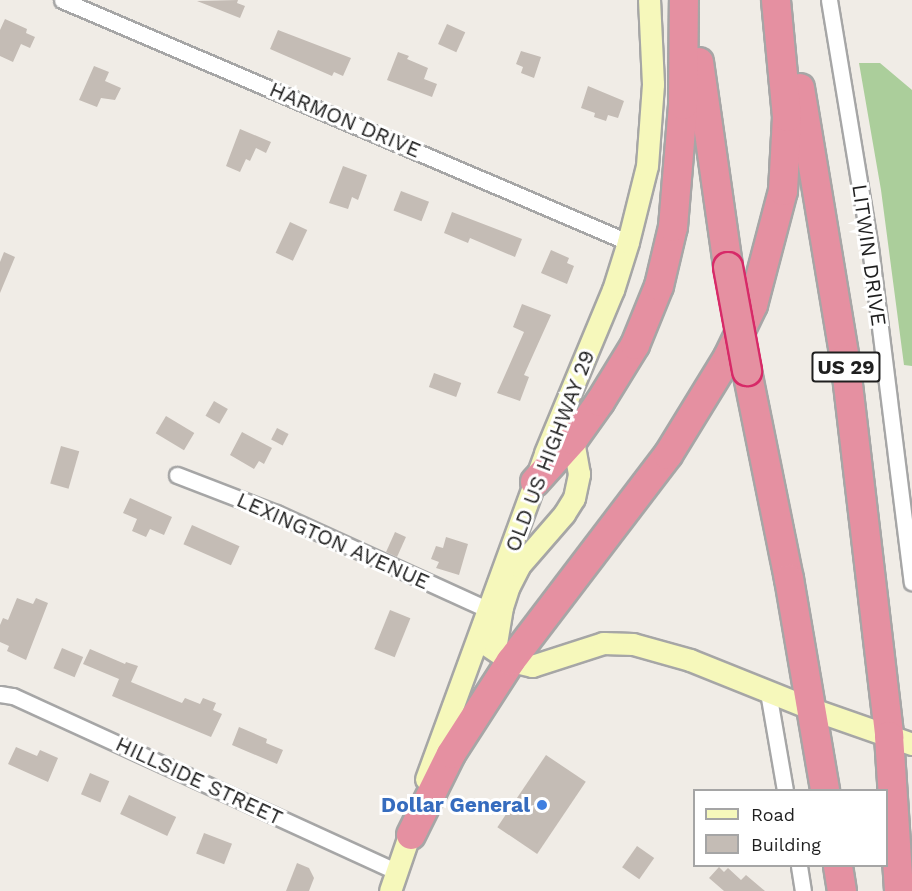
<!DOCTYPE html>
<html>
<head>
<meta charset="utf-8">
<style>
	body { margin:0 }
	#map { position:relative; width:912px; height:891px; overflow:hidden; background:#f0ece6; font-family:"Work Sans",sans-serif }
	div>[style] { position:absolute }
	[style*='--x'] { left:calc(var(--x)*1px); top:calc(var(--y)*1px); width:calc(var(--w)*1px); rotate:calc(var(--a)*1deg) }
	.forest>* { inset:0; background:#abce9b }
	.building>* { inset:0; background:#c4bcb5; transform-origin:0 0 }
	.roads { filter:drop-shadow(2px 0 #a6a6a6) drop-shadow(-2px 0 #a6a6a6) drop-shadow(0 2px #a6a6a6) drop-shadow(0 -2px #a6a6a6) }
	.street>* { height:15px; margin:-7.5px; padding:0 7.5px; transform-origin:7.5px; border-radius:7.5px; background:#fff }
	.secondary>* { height:21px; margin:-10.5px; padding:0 10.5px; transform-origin:10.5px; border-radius:10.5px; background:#f6f8bb }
	.highway>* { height:28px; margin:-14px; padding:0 14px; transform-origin:14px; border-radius:14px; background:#e590a1 }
	.bridges { filter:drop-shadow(2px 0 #d72a68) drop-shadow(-2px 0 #d72a68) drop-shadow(0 2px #d72a68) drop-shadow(0 -2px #d72a68) }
	.highway-bridge>* { height:28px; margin:-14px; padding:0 14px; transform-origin:14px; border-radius:14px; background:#e590a1 }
	.dots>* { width:16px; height:16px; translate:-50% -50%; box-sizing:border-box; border:3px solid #fff; border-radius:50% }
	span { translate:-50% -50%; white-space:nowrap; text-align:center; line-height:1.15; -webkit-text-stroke:6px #fff; paint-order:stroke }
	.shield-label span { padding:2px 4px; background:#fff; border:2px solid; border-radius:4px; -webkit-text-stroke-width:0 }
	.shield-label { font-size:20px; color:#1f1f1f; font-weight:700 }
	.street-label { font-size:21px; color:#1f1f1f }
	.shop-label { font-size:21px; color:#366cbe; font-weight:700 }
	.right { translate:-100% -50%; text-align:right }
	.legend { position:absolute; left:693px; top:789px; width:195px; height:78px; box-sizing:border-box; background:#fff; border:2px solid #a5a5a5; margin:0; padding:8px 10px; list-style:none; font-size:18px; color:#1f1f1f }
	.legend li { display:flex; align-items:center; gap:12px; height:30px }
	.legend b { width:30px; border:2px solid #a5a5a5 }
</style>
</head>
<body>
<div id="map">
	<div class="forest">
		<i style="clip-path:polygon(859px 63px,880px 63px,912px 90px,912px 366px,904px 365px,881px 190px)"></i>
	</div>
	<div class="building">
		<i style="clip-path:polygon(238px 0,237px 3px,245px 6px,240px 18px,197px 1px)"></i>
		<i style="clip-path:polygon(5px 19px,27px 29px,26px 33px,35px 37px,30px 48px,21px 44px,13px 62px,0 56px,0 30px)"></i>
		<i style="left:447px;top:24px;width:20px;height:22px;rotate:24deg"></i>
		<i style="clip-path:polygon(278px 30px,351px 58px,343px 76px,334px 72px,332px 76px,270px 49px)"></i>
		<i style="clip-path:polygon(521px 51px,541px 57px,534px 78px,521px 73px,523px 67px,516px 64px)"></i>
		<i style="clip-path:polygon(398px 52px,409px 56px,407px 59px,428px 68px,424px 79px,437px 84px,432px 97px,387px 80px)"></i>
		<i style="clip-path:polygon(94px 66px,109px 72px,105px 81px,121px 88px,115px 100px,101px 98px,97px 107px,79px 100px)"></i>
		<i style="clip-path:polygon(588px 86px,624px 101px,618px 118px,608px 115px,606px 121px,594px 117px,595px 113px,581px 108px)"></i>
		<i style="clip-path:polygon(240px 129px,271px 142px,266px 153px,256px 148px,250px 161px,246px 159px,240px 172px,226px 166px)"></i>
		<i style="clip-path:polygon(343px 166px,367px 175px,358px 200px,352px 197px,348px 209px,329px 203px)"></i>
		<i style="left:401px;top:191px;width:30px;height:21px;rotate:21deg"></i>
		<i style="clip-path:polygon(452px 212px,522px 239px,515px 257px,470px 238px,468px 243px,444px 233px)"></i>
		<i style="left:290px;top:222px;width:19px;height:34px;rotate:25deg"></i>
		<i style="clip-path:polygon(551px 250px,569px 258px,567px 263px,574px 266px,567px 284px,541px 273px)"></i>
		<i style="clip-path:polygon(4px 252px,15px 257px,0 293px,0 262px)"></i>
		<i style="clip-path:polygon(522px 304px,551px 315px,524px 375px,529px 377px,520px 401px,497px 393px,524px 332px,513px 327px)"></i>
		<i style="left:434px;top:373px;width:29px;height:15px;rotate:20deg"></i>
		<i style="left:214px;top:401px;width:16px;height:17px;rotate:30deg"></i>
		<i style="left:166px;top:416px;width:33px;height:20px;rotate:31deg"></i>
		<i style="left:277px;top:428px;width:13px;height:13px;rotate:27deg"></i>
		<i style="clip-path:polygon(242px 432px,272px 448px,264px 464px,259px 461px,254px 469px,230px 455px)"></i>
		<i style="left:61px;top:446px;width:19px;height:39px;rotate:16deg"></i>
		<i style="clip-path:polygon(130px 498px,172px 517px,164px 535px,150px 529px,146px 537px,132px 531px,137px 519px,123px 513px)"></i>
		<i style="left:192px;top:525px;width:52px;height:21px;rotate:24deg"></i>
		<i style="left:395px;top:532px;width:12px;height:22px;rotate:24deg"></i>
		<i style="clip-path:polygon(446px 537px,468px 544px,459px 575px,436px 568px,439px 562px,431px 559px,436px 546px,443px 548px)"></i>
		<i style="clip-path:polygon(17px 598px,33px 604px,36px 598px,48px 603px,26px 660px,7px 651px,9px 646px,0 642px,0 625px,3px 618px,8px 620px)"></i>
		<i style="left:390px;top:610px;width:22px;height:42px;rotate:22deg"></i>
		<i style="left:62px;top:648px;width:23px;height:22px;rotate:23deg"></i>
		<i style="clip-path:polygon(90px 649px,125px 664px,126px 662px,138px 666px,131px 682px,182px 703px,185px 698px,200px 704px,203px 698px,216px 703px,213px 710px,222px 714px,211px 737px,112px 696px,119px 679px,83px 664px)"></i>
		<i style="clip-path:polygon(239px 727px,267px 739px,266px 743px,283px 750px,277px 764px,232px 745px)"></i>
		<i style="clip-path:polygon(16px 747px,37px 756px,40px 750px,58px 758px,48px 782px,8px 764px)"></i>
		<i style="left:546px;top:755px;width:48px;height:87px;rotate:34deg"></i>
		<i style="left:90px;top:773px;width:21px;height:23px;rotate:23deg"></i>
		<i style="left:129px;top:795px;width:52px;height:21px;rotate:25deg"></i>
		<i style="left:204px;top:833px;width:30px;height:22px;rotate:21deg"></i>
		<i style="left:637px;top:846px;width:21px;height:26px;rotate:35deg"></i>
		<i style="clip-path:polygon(297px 863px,309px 868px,314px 878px,309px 891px,286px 891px)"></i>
		<i style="clip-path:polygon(719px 867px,724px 872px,728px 868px,741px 880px,746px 875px,765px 891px,724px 891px,709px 878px)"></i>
	</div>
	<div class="roads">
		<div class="street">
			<i style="--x:62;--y:0;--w:616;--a:23.15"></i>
			<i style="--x:829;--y:0;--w:250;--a:80.6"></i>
			<i style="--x:870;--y:247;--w:338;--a:82.9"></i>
			<i style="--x:177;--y:475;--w:106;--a:21"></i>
			<i style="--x:276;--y:513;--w:234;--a:24.5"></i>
			<i style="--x:768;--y:692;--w:99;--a:80.2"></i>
			<i style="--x:0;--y:694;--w:13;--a:9"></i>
			<i style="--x:13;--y:696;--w:422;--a:24.6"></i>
			<i style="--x:799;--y:866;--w:25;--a:81"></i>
		</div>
		<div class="secondary">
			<i style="--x:478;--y:639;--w:40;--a:34"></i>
			<i style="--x:511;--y:661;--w:22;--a:13"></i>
			<i style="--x:532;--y:666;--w:75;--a:-17.9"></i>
			<i style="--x:603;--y:643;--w:30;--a:2"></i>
			<i style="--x:633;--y:644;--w:59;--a:15.7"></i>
			<i style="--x:690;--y:660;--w:131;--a:21.9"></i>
			<i style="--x:812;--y:709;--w:106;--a:19.3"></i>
			<i style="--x:495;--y:649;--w:43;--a:-80.5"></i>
			<i style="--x:502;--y:607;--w:22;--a:-72"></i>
			<i style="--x:509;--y:586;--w:22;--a:-63"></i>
			<i style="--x:519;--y:566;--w:69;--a:-49.1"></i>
			<i style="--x:564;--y:514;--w:19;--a:-58"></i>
			<i style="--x:574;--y:498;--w:25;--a:-78"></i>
			<i style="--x:579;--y:474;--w:46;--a:-100.1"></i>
			<i style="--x:426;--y:779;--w:347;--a:-69.9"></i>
			<i style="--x:545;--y:453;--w:177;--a:-67.4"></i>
			<i style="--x:613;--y:290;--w:50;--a:-72.6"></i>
			<i style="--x:628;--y:242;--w:78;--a:-76"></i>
			<i style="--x:647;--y:166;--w:82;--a:-85.8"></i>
			<i style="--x:653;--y:84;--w:84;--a:-92.7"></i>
			<i style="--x:390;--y:891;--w:74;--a:-71.1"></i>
		</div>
		<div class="highway">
			<i style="--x:699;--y:62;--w:207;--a:81.9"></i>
			<i style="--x:800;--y:88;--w:275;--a:80.6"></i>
			<i style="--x:845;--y:359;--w:380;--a:83.3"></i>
			<i style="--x:889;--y:736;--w:155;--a:86.3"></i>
			<i style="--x:747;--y:371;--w:212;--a:78.6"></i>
			<i style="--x:789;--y:579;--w:214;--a:80.3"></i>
			<i style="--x:535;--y:482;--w:57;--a:-47.9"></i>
			<i style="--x:573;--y:440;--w:47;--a:-54.6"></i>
			<i style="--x:600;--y:402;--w:67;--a:-58.4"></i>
			<i style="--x:635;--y:345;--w:64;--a:-67.9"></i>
			<i style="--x:659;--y:286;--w:61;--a:-76.7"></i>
			<i style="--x:673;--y:227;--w:122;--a:-85.3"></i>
			<i style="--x:683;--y:105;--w:105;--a:-89.5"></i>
			<i style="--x:411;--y:835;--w:90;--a:-63.7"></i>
			<i style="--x:451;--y:754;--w:111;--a:-57.2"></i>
			<i style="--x:511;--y:661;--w:259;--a:-52.7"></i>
			<i style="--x:668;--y:455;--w:115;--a:-58.5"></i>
			<i style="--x:728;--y:357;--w:58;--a:-64.3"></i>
			<i style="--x:753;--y:305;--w:118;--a:-75.3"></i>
			<i style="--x:783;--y:191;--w:74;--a:-86.9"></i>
			<i style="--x:787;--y:117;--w:118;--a:-95.4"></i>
			<i style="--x:838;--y:866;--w:25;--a:81"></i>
		</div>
	</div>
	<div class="bridges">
		<div class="highway-bridge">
			<i style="--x:728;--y:267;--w:106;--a:79.6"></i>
		</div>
	</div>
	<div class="dots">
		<i style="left:542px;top:805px;background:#3f7fe0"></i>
	</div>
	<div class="shield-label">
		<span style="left:846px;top:367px">US 29</span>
	</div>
	<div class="street-label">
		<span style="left:345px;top:120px;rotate:23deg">HARMON DRIVE</span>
		<span style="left:869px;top:255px;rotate:82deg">LITWIN DRIVE</span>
		<span style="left:550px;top:451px;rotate:-69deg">OLD US HIGHWAY 29</span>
		<span style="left:333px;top:541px;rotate:24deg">LEXINGTON AVENUE</span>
		<span style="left:199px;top:781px;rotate:25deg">HILLSIDE STREET</span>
	</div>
	<div class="shop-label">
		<span class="right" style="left:530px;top:805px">Dollar General</span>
	</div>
	<ul class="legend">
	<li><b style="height:8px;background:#f6f8bb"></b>Road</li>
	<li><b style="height:16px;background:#c4bcb5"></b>Building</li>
	</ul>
</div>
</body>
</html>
